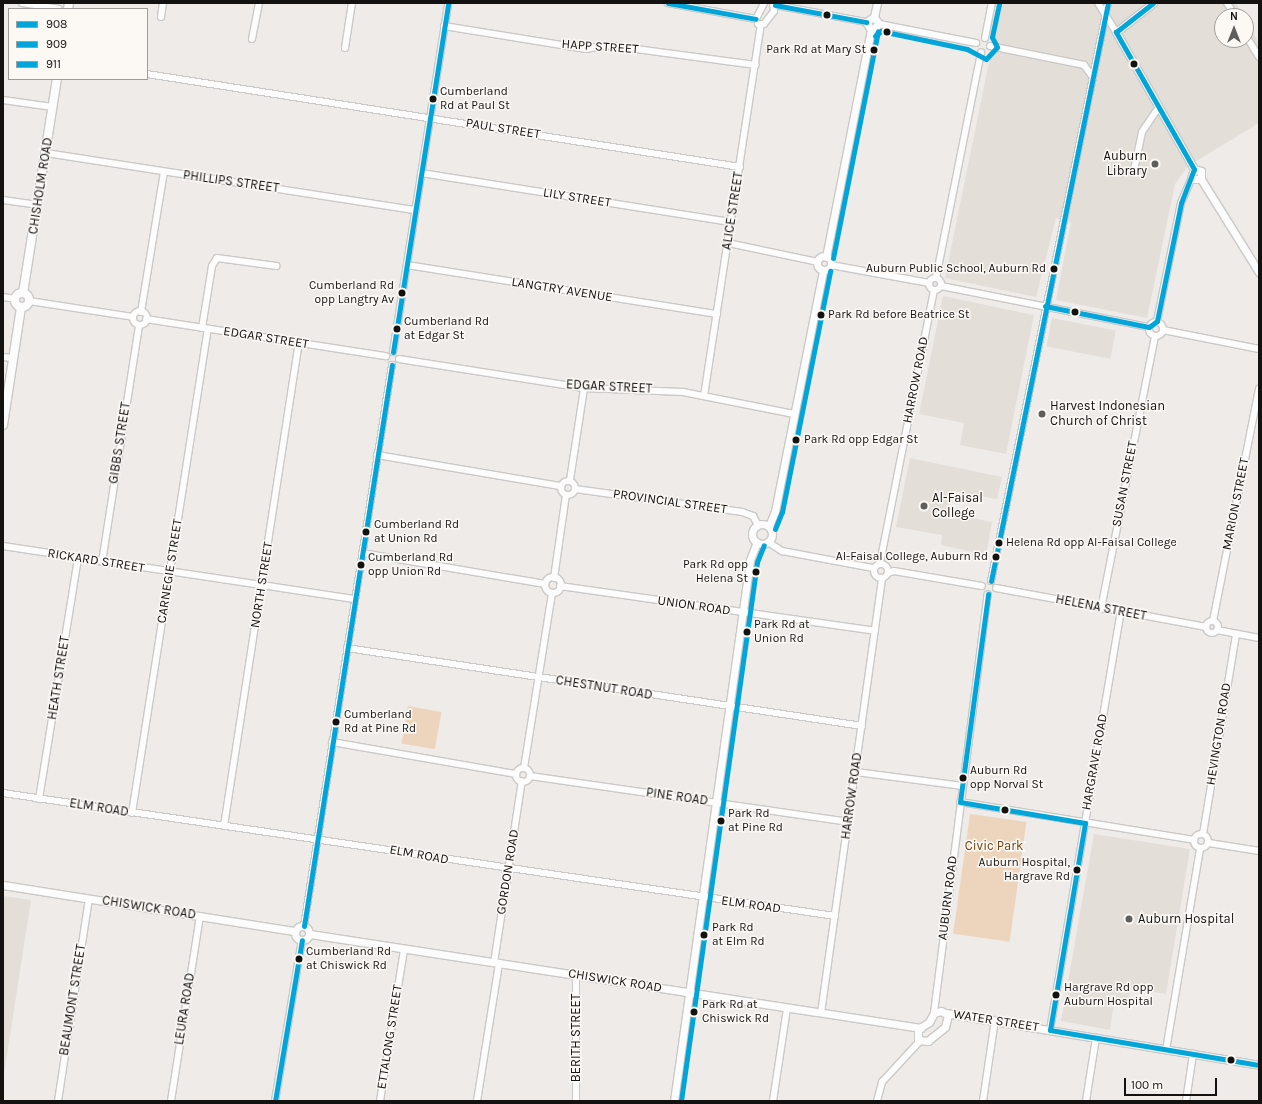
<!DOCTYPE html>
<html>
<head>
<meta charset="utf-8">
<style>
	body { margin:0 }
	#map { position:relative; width:1262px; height:1104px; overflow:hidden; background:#eeebe9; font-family:Karla,sans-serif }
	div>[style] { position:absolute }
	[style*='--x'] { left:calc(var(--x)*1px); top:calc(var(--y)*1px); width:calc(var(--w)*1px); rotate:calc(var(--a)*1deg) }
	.built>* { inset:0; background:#e4ded8; transform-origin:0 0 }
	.green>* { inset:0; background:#edd5bd; transform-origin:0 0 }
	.roads { filter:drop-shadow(1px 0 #cbc9c7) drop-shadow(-1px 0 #cbc9c7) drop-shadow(0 1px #cbc9c7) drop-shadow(0 -1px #cbc9c7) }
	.minor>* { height:6px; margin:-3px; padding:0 3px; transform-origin:3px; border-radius:3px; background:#fcfcfc }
	.minor>.ring { margin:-3px; padding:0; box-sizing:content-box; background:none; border:6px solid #fcfcfc; border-radius:50% }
	.tertiary>* { height:7px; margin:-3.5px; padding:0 3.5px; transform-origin:3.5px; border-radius:3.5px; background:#fcfcfc }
	.tertiary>.ring { margin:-3.5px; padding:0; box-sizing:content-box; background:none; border:7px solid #fcfcfc; border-radius:50% }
	.secondary>* { height:8px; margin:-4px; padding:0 4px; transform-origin:4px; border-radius:4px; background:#fcfcfc }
	.secondary>.ring { margin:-4px; padding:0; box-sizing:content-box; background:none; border:8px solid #fcfcfc; border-radius:50% }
	.bus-1>* { height:5px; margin:-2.5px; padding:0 2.5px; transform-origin:2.5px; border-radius:2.5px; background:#02a5d9 }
	.bus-2>* { height:5px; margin:-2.5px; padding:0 2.5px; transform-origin:2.5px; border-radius:2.5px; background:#02a5d9 }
	.bus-3>* { height:5px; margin:-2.5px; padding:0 2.5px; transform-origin:2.5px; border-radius:2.5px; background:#02a5d9 }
	.dots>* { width:11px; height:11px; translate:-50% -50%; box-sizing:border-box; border:2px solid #fcf9f5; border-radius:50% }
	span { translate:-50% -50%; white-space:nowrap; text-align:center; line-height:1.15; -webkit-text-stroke:3px #fcf9f5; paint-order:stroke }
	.bus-label { font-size:12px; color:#131211 }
	.right { translate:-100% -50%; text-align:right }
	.left { translate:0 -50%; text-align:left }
	.street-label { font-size:13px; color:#131211 }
	.poi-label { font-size:13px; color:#131211 }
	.park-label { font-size:13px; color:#6c4412 }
	.frame { position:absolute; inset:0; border:4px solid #131211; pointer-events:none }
	.legend { position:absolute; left:8px; top:8px; width:140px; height:72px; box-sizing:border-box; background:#fcf9f5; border:1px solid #9f9d9a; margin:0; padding:5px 7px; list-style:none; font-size:12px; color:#131211 }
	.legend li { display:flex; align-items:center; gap:8px; height:20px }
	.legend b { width:20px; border:1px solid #9f9d9a }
	.north { position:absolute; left:1214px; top:8px; width:40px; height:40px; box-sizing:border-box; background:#fcf9f5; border:1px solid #9f9d9a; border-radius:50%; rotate:0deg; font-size:11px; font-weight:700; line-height:16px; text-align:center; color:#131211 }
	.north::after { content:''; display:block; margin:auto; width:14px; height:18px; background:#605e5d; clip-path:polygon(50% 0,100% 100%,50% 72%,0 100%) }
	.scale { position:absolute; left:1124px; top:1078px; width:93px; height:18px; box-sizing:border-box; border:2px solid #131211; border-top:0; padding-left:5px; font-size:12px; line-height:14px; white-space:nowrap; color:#131211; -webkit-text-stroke:3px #fcf9f5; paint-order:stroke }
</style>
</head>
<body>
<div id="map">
	<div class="built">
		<i style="clip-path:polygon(1001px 3px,1236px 3px,1243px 16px,1222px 16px,1222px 40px,1246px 40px,1246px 21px,1259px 43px,1259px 123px,1188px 166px,1175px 184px,1147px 318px,1056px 300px,1071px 222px,1056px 218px,1036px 297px,945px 278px)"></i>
		<i style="clip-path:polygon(943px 296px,1034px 315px,1006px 454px,960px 445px,964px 423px,919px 414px)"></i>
		<i style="left:1052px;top:318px;width:65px;height:29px;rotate:11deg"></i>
		<i style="clip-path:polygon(910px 458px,1002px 477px,997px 499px,952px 491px,947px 513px,992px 522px,986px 555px,941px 545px,942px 535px,896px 527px)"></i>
		<i style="clip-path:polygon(1094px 834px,1190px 849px,1166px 994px,1131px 988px,1129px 999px,1115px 997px,1110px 1030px,1061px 1021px)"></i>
		<i style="clip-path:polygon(3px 896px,31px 900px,3px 1081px)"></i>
	</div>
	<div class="green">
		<i style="left:408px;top:706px;width:34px;height:38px;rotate:10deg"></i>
		<i style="left:970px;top:814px;width:57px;height:121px;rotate:8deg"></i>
	</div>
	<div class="roads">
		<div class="minor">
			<i style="--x:22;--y:3;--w:37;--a:9"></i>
			<i style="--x:668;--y:3;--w:89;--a:10.3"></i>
			<i style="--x:1098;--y:3;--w:34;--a:58"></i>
			<i style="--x:1227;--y:3;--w:15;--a:58"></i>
			<i style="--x:775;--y:5;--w:93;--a:10.6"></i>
			<i style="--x:161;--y:17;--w:14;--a:-82"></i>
			<i style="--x:756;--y:19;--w:18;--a:-63"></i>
			<i style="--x:758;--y:24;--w:6;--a:0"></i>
			<i style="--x:764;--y:24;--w:16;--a:-52"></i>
			<i style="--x:774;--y:11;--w:8;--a:-97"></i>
			<i style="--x:879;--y:24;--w:99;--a:11.1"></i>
			<i style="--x:444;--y:26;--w:144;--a:9.2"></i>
			<i style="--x:586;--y:49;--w:20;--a:-11"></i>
			<i style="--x:606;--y:45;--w:151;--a:7.6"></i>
			<i style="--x:1246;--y:36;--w:25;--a:58"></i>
			<i style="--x:985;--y:38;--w:36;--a:-79"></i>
			<i style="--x:252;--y:39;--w:37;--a:-79"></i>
			<i style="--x:990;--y:46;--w:96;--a:11.4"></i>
			<i style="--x:1084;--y:65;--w:14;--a:54"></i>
			<i style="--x:345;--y:48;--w:46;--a:-81.2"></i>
			<i style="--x:147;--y:74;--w:600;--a:8.91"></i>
			<i style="--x:3;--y:100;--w:50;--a:8"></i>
			<i style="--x:46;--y:153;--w:374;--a:8.8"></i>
			<i style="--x:1134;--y:170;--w:39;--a:-78"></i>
			<i style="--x:1142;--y:132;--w:30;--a:-56"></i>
			<i style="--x:421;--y:173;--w:315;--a:9"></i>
			<i style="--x:3;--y:200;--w:35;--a:8"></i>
			<i style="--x:728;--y:243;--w:92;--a:11.9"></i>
			<i style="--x:407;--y:265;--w:314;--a:9"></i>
			<i style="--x:831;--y:265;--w:100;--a:10.4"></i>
			<i class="ring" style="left:929px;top:278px;width:6px;height:6px"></i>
			<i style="--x:936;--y:278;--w:230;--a:-78.7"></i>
			<i style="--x:941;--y:286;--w:212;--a:11.2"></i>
			<i style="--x:3;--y:297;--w:12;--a:9"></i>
			<i style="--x:29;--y:301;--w:105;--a:8.7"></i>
			<i class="ring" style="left:133px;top:311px;width:8px;height:8px"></i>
			<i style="--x:141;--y:312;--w:142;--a:-80.7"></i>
			<i style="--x:146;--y:319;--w:243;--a:8.8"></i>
			<i style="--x:1157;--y:321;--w:120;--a:-78.5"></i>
			<i style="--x:1181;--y:203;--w:26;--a:-67"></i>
			<i class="ring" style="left:1149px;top:322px;width:8px;height:8px"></i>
			<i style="--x:202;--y:328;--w:63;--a:-80.8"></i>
			<i style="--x:212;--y:266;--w:9;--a:-58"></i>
			<i style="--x:217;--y:258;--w:60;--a:7.7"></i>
			<i style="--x:1163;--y:330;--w:98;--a:11.2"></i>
			<i style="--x:393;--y:352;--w:353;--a:-81"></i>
			<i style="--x:3;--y:357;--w:11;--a:5"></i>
			<i style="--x:399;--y:359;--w:187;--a:8.9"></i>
			<i style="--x:584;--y:388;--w:99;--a:2.3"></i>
			<i style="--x:683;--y:392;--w:113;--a:11.2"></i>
			<i style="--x:704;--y:396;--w:375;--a:-81.3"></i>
			<i style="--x:377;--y:455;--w:187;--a:9.6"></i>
			<i style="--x:570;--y:480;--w:93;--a:-81.3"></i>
			<i class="ring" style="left:561px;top:481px;width:8px;height:8px"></i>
			<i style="--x:575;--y:489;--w:169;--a:7.8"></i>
			<i style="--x:742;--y:512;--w:12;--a:20"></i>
			<i style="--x:753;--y:516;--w:10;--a:61"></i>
			<i style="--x:768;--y:542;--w:17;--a:33"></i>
			<i style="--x:782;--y:551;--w:93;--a:10.6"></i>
			<i style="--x:3;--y:546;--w:355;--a:8.6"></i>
			<i style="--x:362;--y:553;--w:186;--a:9.6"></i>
			<i style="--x:102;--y:562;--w:240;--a:-81.1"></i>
			<i style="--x:880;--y:563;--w:277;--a:-78.8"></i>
			<i class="ring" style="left:874px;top:564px;width:8px;height:8px"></i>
			<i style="--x:888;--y:573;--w:6;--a:-18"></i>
			<i style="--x:894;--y:571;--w:89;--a:9.7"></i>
			<i class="ring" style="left:545px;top:577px;width:10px;height:10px"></i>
			<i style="--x:554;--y:578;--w:84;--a:-81.8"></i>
			<i style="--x:991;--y:581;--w:590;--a:-78.56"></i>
			<i style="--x:560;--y:586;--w:318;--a:8.1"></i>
			<i style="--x:996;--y:588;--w:214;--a:10.5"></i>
			<i style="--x:1101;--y:609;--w:278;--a:-78.8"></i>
			<i class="ring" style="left:1206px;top:621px;width:6px;height:6px"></i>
			<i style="--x:1213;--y:621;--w:237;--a:-78.8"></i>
			<i style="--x:1217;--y:630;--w:43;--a:10.8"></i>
			<i style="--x:347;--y:648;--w:521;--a:8.61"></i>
			<i style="--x:332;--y:742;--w:187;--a:9.9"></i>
			<i style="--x:524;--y:768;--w:177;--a:-80.9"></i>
			<i class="ring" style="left:516px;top:768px;width:8px;height:8px"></i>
			<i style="--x:856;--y:772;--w:108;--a:7.5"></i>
			<i style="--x:530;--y:776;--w:321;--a:8.2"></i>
			<i style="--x:3;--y:793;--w:841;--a:8.41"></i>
			<i style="--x:39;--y:799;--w:244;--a:-80.8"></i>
			<i style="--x:960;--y:802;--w:237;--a:9.2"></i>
			<i style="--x:132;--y:813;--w:490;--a:-81.1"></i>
			<i style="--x:224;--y:826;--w:488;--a:-81.2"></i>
			<i class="ring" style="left:1194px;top:834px;width:8px;height:8px"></i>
			<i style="--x:1203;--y:834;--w:203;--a:-80.6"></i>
			<i style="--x:1209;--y:843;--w:51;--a:9.1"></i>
			<i style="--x:304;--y:926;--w:568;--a:-81.09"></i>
			<i style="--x:494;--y:963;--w:184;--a:-81.3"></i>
			<i style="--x:576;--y:975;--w:126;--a:90"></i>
			<i style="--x:821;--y:1013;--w:439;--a:-82"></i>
			<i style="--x:934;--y:1013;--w:422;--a:-82.7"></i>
			<i style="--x:1050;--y:1030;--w:424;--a:-80.4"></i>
			<i style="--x:1166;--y:1050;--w:205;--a:-80.4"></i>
			<i style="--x:58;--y:1101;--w:204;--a:-81.3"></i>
			<i style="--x:171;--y:1101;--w:187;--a:-81.1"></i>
			<i style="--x:275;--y:1101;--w:163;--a:-80.5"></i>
			<i style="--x:380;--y:1101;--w:154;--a:-81"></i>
			<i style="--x:477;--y:1101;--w:140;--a:-80.9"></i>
			<i style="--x:773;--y:1101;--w:94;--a:-81.4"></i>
			<i style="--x:877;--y:1101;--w:20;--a:-75"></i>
			<i style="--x:882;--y:1082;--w:56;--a:-47.2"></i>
			<i style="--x:983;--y:1101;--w:82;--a:-81.6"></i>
			<i style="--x:1086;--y:1101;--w:64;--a:-81"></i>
			<i style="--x:1186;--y:1101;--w:48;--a:-81.5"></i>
		</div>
		<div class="tertiary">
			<i style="--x:1153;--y:3;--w:47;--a:141.9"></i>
			<i style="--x:1116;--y:32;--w:158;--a:60.3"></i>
			<i style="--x:874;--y:17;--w:14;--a:-78"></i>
			<i style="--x:871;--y:30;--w:9;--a:-122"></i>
			<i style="--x:866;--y:22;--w:9;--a:-32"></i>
			<i style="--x:871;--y:30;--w:10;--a:-37"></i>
			<i style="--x:879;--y:24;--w:9;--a:-126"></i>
			<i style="--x:1194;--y:169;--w:10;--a:107"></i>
			<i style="--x:1191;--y:179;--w:10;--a:0"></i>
			<i style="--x:1194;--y:169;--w:7;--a:16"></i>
			<i style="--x:1201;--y:171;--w:8;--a:90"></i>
			<i style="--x:1201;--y:179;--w:110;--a:58.1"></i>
			<i class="ring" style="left:817px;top:256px;width:7px;height:7px"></i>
			<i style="--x:826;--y:257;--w:231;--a:-78.8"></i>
			<i class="ring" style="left:752px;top:524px;width:13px;height:13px"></i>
			<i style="--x:769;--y:526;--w:16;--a:-68"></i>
			<i style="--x:775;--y:511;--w:246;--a:-78.7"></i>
			<i style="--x:3;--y:885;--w:296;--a:9"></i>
			<i class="ring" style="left:295px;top:926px;width:7px;height:7px"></i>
			<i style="--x:310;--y:934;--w:618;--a:8.75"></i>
			<i style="--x:941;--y:1011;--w:8;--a:30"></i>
			<i style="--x:948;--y:1015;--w:12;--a:104"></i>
			<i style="--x:945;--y:1027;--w:22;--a:141"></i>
			<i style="--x:928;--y:1041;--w:10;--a:-174"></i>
			<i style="--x:918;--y:1040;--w:11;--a:-90"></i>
			<i style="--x:918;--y:1029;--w:13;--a:-32"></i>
			<i style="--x:929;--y:1022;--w:10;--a:-61"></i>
			<i style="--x:934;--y:1013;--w:7;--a:-16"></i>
			<i style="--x:946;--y:1013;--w:317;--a:9.4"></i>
			<i style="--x:674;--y:1101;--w:546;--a:-82"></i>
			<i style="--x:750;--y:560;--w:19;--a:-69"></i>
		</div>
		<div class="secondary">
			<i style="--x:68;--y:9;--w:6;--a:-81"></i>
			<i style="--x:23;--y:293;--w:217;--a:-81"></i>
			<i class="ring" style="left:15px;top:293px;width:6px;height:6px"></i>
			<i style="--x:3;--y:425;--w:119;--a:-81.3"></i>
		</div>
	</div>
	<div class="bus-1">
		<i style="--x:1045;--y:306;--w:106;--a:11.4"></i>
		<i style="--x:1149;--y:327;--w:10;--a:-37"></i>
		<i style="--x:1157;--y:321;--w:120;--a:-78.5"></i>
		<i style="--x:1181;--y:203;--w:36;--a:-69"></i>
		<i style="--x:1194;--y:169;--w:158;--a:-119.7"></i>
		<i style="--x:1116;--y:32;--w:47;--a:-38.1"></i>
		<i style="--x:991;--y:581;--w:590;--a:-78.56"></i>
		<i style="--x:960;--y:802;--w:210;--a:-82.3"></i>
		<i style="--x:960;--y:802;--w:127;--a:9.5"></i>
		<i style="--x:1050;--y:1030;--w:212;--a:9.5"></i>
		<i style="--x:1050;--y:1030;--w:210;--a:-80.4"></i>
	</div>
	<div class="bus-2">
		<i style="--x:668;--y:3;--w:89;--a:10.3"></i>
		<i style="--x:775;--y:5;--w:93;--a:10.6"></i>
		<i style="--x:393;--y:352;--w:353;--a:-81"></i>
		<i style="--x:304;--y:926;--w:568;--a:-81.09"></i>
		<i style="--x:275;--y:1101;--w:163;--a:-80.5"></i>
	</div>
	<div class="bus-3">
		<i style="--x:875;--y:36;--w:8;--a:-40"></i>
		<i style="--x:881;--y:31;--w:88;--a:11.8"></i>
		<i style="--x:967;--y:49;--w:21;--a:28"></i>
		<i style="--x:986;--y:59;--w:16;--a:-47"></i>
		<i style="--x:997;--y:47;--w:11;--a:-117"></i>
		<i style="--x:992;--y:37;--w:34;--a:-78"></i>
		<i style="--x:833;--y:258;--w:231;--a:-78.8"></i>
		<i style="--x:775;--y:529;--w:18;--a:-68"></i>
		<i style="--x:782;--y:512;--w:246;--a:-78.7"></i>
		<i style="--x:681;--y:1101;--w:544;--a:-81.97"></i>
		<i style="--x:757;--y:562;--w:18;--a:-68"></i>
	</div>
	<div class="dots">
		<i style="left:827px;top:15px;background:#131211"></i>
		<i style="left:887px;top:32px;background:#131211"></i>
		<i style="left:874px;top:50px;background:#131211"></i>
		<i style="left:1134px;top:64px;background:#131211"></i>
		<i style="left:433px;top:99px;background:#131211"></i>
		<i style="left:1155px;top:164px;background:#605e5d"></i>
		<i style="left:1054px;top:269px;background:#131211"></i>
		<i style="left:402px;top:293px;background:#131211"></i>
		<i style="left:1075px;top:312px;background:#131211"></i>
		<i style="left:821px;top:315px;background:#131211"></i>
		<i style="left:397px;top:329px;background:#131211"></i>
		<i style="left:1042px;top:414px;background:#605e5d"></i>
		<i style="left:796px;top:440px;background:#131211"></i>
		<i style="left:924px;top:506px;background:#605e5d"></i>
		<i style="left:366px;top:532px;background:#131211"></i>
		<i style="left:999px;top:543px;background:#131211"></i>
		<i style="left:996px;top:557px;background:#131211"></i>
		<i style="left:361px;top:565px;background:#131211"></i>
		<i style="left:756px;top:572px;background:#131211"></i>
		<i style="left:747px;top:632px;background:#131211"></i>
		<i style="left:336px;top:722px;background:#131211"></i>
		<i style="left:963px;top:778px;background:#131211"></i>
		<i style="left:1005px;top:810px;background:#131211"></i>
		<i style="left:721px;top:821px;background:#131211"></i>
		<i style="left:1077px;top:870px;background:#131211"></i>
		<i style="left:1129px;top:919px;background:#605e5d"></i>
		<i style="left:704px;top:935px;background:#131211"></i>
		<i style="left:299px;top:959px;background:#131211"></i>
		<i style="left:1056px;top:995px;background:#131211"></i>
		<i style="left:694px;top:1012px;background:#131211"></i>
		<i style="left:1231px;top:1060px;background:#131211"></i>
	</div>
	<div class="bus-label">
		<span class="right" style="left:866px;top:50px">Park Rd at Mary St</span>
		<span class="left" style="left:440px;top:99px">Cumberland<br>Rd at Paul St</span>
		<span class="right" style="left:1046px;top:269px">Auburn Public School, Auburn Rd</span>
		<span class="right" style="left:394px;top:293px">Cumberland Rd<br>opp Langtry Av</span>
		<span class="left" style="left:828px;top:315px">Park Rd before Beatrice St</span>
		<span class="left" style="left:404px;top:329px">Cumberland Rd<br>at Edgar St</span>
		<span class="left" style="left:804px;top:440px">Park Rd opp Edgar St</span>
		<span class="left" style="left:374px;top:532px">Cumberland Rd<br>at Union Rd</span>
		<span class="left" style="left:1006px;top:543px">Helena Rd opp Al-Faisal College</span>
		<span class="right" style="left:988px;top:557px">Al-Faisal College, Auburn Rd</span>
		<span class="left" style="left:368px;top:565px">Cumberland Rd<br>opp Union Rd</span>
		<span class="right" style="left:748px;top:572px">Park Rd opp<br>Helena St</span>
		<span class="left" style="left:754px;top:632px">Park Rd at<br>Union Rd</span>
		<span class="left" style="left:344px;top:722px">Cumberland<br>Rd at Pine Rd</span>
		<span class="left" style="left:970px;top:778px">Auburn Rd<br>opp Norval St</span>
		<span class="left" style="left:728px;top:821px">Park Rd<br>at Pine Rd</span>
		<span class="right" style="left:1070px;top:870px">Auburn Hospital,<br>Hargrave Rd</span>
		<span class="left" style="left:712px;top:935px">Park Rd<br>at Elm Rd</span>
		<span class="left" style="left:306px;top:959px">Cumberland Rd<br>at Chiswick Rd</span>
		<span class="left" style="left:1064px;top:995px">Hargrave Rd opp<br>Auburn Hospital</span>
		<span class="left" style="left:702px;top:1012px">Park Rd at<br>Chiswick Rd</span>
	</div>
	<div class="street-label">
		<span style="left:600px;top:47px;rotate:4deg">HAPP STREET</span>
		<span style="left:503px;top:129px;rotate:9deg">PAUL STREET</span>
		<span style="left:231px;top:182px;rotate:8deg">PHILLIPS STREET</span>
		<span style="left:41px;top:186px;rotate:-81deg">CHISHOLM ROAD</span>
		<span style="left:577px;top:198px;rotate:9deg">LILY STREET</span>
		<span style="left:733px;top:211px;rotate:-81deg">ALICE STREET</span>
		<span style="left:562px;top:290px;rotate:9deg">LANGTRY AVENUE</span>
		<span style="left:266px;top:338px;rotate:9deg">EDGAR STREET</span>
		<span style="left:916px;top:380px;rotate:-79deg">HARROW ROAD</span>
		<span style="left:609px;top:387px;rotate:3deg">EDGAR STREET</span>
		<span style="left:120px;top:443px;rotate:-81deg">GIBBS STREET</span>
		<span style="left:1125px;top:484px;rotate:-79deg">SUSAN STREET</span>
		<span style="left:670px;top:502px;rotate:8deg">PROVINCIAL STREET</span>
		<span style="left:1236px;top:504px;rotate:-79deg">MARION STREET</span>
		<span style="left:96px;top:561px;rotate:9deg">RICKARD STREET</span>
		<span style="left:170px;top:571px;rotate:-81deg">CARNEGIE STREET</span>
		<span style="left:262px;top:585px;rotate:-81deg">NORTH STREET</span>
		<span style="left:694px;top:606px;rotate:8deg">UNION ROAD</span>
		<span style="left:1101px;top:608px;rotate:11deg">HELENA STREET</span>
		<span style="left:59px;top:678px;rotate:-81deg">HEATH STREET</span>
		<span style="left:604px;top:688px;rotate:9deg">CHESTNUT ROAD</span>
		<span style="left:1219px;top:734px;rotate:-81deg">HEVINGTON ROAD</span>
		<span style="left:1095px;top:762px;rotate:-80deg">HARGRAVE ROAD</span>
		<span style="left:852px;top:796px;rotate:-82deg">HARROW ROAD</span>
		<span style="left:677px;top:797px;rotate:8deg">PINE ROAD</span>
		<span style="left:99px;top:808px;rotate:9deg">ELM ROAD</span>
		<span style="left:419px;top:855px;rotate:10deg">ELM ROAD</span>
		<span style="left:508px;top:872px;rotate:-81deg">GORDON ROAD</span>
		<span style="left:948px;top:898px;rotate:-83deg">AUBURN ROAD</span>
		<span style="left:751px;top:905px;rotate:8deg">ELM ROAD</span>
		<span style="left:149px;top:908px;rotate:9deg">CHISWICK ROAD</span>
		<span style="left:615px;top:981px;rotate:9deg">CHISWICK ROAD</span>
		<span style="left:73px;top:1000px;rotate:-81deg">BEAUMONT STREET</span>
		<span style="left:185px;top:1009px;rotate:-81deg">LEURA ROAD</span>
		<span style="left:996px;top:1021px;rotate:9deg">WATER STREET</span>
		<span style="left:390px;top:1037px;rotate:-81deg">ETTALONG STREET</span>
		<span style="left:576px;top:1038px;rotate:-90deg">BERITH STREET</span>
	</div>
	<div class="poi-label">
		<span class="right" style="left:1147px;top:164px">Auburn<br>Library</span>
		<span class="left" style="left:1050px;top:414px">Harvest Indonesian<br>Church of Christ</span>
		<span class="left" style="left:932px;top:506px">Al-Faisal<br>College</span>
		<span class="left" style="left:1138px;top:919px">Auburn Hospital</span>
	</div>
	<div class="park-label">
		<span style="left:994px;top:846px">Civic Park</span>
	</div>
	<div class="frame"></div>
	<ul class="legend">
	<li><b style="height:5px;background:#02a5d9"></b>908</li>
	<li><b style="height:5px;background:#02a5d9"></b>909</li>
	<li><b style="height:5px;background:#02a5d9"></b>911</li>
	</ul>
	<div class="north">N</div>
	<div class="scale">100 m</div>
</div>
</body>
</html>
